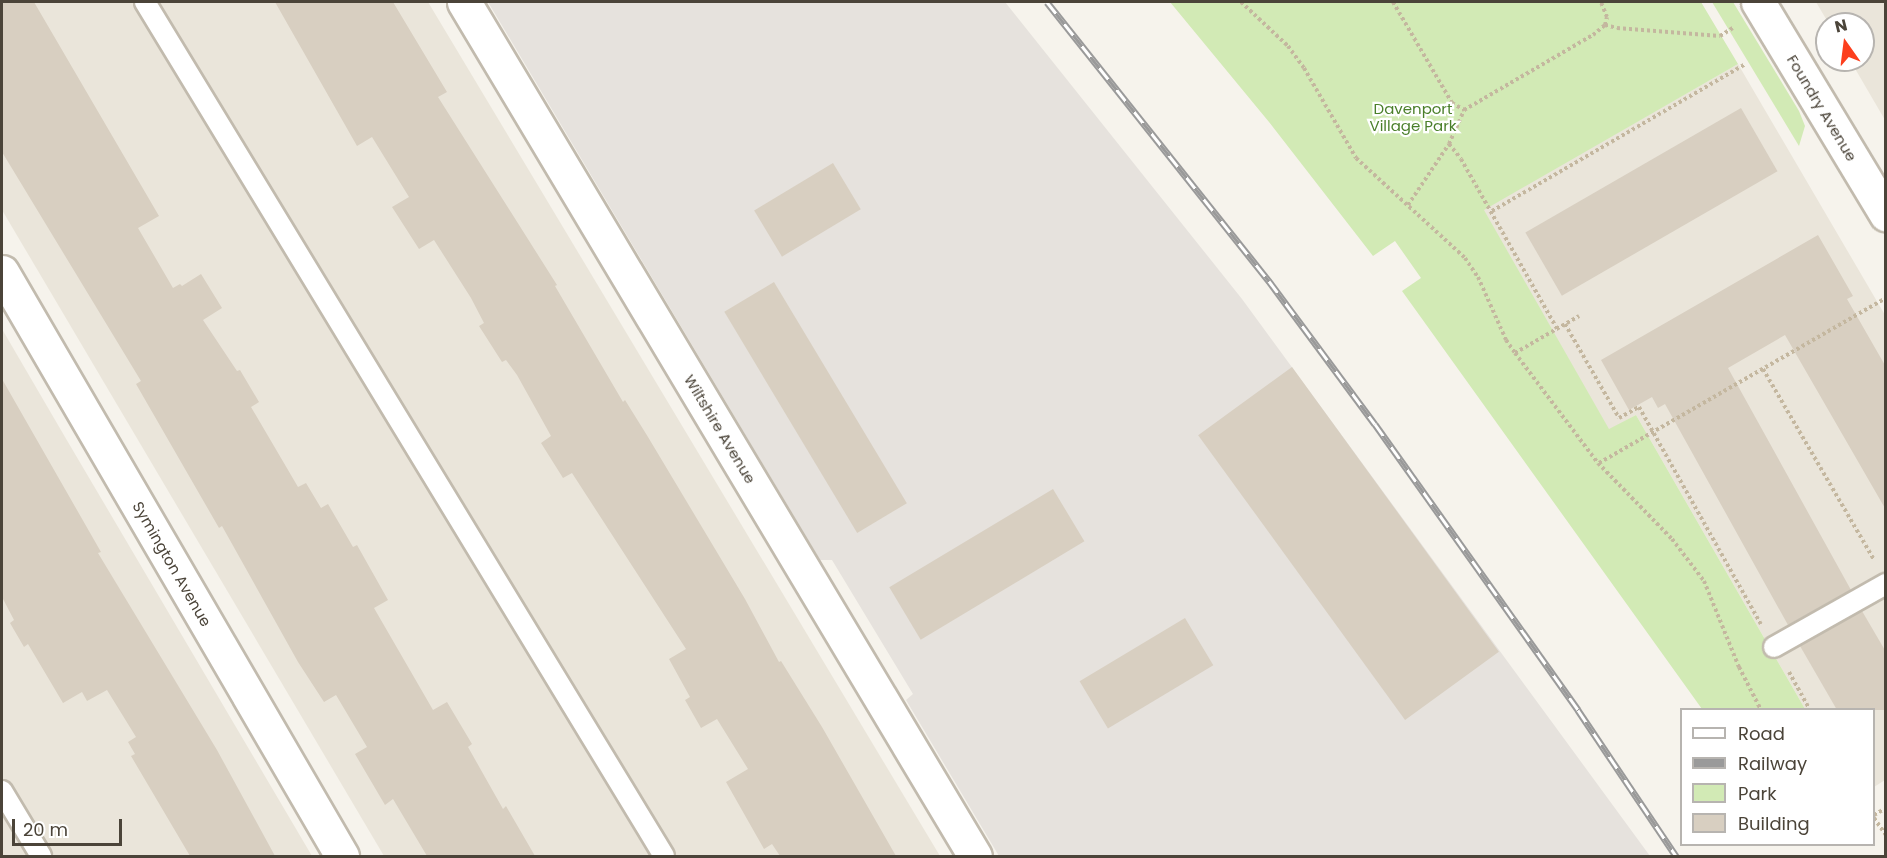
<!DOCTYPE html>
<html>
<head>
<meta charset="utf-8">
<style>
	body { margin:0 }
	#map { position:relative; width:1887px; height:858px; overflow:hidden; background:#f6f3ec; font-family:Poppins,sans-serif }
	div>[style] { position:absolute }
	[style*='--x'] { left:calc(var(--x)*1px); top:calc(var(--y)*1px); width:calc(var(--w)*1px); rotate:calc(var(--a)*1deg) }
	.residential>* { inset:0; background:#eae5da }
	.industrial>* { inset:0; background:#e6e2dd }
	.green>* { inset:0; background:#d2eab5 }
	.building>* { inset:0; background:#d8cfc1; transform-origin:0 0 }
	.path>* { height:4px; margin-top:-2px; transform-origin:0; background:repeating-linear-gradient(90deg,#c4b79f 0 3px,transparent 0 6px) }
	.roads { filter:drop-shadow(2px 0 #c2bbae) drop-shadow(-2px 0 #c2bbae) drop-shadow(0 2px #c2bbae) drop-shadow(0 -2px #c2bbae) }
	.service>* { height:20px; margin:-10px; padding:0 10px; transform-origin:10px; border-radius:10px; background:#fff }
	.minor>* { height:33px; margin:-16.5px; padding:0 16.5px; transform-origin:16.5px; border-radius:16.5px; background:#fff }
	.tertiary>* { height:33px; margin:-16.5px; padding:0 16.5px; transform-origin:16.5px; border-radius:16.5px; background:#fff }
	.rail>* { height:7px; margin-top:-3.5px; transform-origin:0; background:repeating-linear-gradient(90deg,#fff 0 14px,#9a9a9a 0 28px); box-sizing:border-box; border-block:2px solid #9a9a9a }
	span { translate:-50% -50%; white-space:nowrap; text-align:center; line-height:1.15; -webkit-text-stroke:4.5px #fff; paint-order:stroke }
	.park-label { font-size:15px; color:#4a7f2a }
	.street-label { font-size:15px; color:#4b4439 }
	.frame { position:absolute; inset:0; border:3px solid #4b4439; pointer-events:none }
	.legend { position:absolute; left:1680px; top:708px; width:195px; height:138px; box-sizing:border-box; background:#fff; border:2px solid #b7b4b0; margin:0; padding:8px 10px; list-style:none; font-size:18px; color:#4b4439 }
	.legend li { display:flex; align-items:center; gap:12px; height:30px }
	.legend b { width:30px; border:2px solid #b7b4b0 }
	.north { position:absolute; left:1815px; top:12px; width:60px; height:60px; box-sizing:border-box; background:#fff; border:2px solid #b7b4b0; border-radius:50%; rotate:346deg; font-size:16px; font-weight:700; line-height:24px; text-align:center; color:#4b4439 }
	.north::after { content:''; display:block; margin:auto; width:21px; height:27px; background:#fc3f1d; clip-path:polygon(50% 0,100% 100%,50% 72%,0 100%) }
	.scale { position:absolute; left:12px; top:819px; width:110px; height:27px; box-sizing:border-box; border:3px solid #4b4439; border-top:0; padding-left:8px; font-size:18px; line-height:21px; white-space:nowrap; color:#4b4439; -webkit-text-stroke:4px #fff; paint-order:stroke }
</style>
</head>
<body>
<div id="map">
	<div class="residential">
		<i style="clip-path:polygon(2px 2px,428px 2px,940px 856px,384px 856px,2px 210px)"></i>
		<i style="clip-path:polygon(1816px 2px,1885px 2px,1885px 120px,1850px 60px,1863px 60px,1863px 24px,1829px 24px)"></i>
		<i style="clip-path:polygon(1738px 64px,1885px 315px,1885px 780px,1874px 787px,1874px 710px,1805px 709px,1636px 415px,1609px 430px,1483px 209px)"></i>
		<i style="clip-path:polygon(2px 329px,65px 437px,312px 856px,2px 856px)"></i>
	</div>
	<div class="industrial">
		<i style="clip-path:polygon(488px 2px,1005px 2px,1242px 299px,1650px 856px,999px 856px,906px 700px,913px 694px,832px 560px,820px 560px)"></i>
	</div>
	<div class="green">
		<i style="clip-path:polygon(1170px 2px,1701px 2px,1738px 64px,1484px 210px,1609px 429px,1636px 415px,1805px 709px,1702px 709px,1402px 291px,1421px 278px,1395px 241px,1373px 256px,1269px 122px)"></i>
		<i style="clip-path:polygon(1712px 2px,1733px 2px,1799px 111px,1805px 126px,1799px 146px)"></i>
	</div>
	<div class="building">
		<i style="clip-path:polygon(2px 2px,34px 2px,159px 216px,138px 228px,173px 288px,180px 284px,182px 286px,201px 274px,222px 308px,203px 320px,237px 371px,240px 370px,259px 402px,251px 407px,298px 487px,306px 483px,321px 508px,328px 504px,353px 547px,357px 545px,388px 600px,374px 608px,433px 710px,447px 702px,472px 744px,468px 747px,503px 809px,506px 806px,535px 856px,427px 856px,393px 799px,385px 805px,355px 754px,367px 747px,336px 695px,324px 702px,298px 662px,222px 526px,219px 528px,136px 384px,141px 381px,2px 152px)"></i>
		<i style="clip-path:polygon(275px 2px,393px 2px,447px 92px,438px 97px,557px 285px,555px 286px,623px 402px,625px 400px,648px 437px,745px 599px,779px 662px,781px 661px,822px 727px,896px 856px,780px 856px,772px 844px,764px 849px,726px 782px,748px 769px,717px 719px,701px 728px,685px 700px,690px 697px,669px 659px,686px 649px,572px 473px,563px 478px,541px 443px,551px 436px,517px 375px,506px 360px,502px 362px,479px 326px,484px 323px,471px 298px,434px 240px,419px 249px,392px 207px,409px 197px,372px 137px,357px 146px)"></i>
		<i style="left:1741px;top:108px;width:73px;height:249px;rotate:60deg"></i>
		<i style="left:833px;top:163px;width:54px;height:92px;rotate:59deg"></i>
		<i style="clip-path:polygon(1818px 235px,1853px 296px,1847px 299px,1886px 367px,1886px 510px,1785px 335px,1728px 368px,1851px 590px,1788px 625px,1665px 404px,1658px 408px,1652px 397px,1629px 410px,1601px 360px)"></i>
		<i style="left:774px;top:282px;width:258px;height:58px;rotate:59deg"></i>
		<i style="left:1292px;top:367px;width:352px;height:116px;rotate:54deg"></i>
		<i style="clip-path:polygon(2px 379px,101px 552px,98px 553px,217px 750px,275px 856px,190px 856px,131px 756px,135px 754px,128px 742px,136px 737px,107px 690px,87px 701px,82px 692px,63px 703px,28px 644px,24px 647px,10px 623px,14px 620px,2px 597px)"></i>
		<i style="left:1053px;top:489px;width:61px;height:191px;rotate:59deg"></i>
		<i style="clip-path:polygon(1862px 611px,1886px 652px,1886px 710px,1837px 710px,1800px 646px)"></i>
		<i style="left:1185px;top:618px;width:55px;height:123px;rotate:59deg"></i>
	</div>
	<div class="path">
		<i style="--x:1241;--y:2;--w:64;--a:43.1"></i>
		<i style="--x:1288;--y:46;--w:27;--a:54"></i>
		<i style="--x:1304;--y:68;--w:104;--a:60"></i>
		<i style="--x:1356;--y:158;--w:148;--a:42.5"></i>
		<i style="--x:1465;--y:258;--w:23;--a:56"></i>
		<i style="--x:1478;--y:277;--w:69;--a:66"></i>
		<i style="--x:1506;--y:340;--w:16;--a:55"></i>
		<i style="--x:1515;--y:353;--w:138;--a:53"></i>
		<i style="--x:1598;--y:463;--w:106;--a:45.8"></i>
		<i style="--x:1672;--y:539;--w:53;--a:52.7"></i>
		<i style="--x:1704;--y:581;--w:93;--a:67.9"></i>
		<i style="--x:1739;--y:667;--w:48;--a:62.9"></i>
		<i style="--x:1393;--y:2;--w:117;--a:59.7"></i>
		<i style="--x:1452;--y:103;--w:14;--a:30"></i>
		<i style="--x:1464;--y:110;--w:149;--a:-30.2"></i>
		<i style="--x:1593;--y:35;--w:16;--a:-40"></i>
		<i style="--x:1605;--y:25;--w:8;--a:-76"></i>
		<i style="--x:1607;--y:17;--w:16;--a:-112"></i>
		<i style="--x:1605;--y:25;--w:12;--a:14"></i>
		<i style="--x:1617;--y:28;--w:103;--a:4.4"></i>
		<i style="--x:1720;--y:36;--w:15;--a:-32"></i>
		<i style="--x:1449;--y:144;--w:19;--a:51"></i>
		<i style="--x:1461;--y:159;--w:195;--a:60.5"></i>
		<i style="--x:1408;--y:205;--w:73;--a:-56.1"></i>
		<i style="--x:1449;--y:144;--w:37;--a:-66"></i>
		<i style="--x:1492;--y:211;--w:293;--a:-30.1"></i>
		<i style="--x:1565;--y:324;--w:108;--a:60.1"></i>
		<i style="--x:1619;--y:418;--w:23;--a:-29"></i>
		<i style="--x:1639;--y:407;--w:249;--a:60.7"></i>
		<i style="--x:1515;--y:353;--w:74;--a:-30"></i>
		<i style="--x:1763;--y:369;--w:221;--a:59.8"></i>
		<i style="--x:1599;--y:463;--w:329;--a:-29.9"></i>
		<i style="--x:1789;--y:672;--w:43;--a:61.1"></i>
		<i style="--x:1874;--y:815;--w:14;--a:-30"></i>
		<i style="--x:1874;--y:818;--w:21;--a:55"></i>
	</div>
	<div class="roads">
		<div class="service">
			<i style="--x:145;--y:2;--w:999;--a:58.71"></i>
			<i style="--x:1774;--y:647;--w:129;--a:-29.4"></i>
			<i style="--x:2;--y:791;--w:76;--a:59"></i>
		</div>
		<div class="minor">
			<i style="--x:464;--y:2;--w:995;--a:59.11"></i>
			<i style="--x:1758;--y:2;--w:248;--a:58.9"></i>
		</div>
		<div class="tertiary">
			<i style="--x:2;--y:272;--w:676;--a:59.79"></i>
		</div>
	</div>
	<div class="rail">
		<i style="--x:1047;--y:2;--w:357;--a:51.5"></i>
		<i style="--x:1269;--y:281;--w:178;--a:53.5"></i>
		<i style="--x:1375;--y:424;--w:351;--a:54.6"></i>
		<i style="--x:1578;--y:710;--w:176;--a:56.1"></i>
	</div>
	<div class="park-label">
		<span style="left:1413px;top:117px">Davenport<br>Village Park</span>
	</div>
	<div class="street-label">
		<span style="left:1822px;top:108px;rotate:59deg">Foundry Avenue</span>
		<span style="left:720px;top:429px;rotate:59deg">Wiltshire Avenue</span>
		<span style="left:172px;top:564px;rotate:60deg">Symington Avenue</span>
	</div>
	<div class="frame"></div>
	<ul class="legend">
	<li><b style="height:8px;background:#fff"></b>Road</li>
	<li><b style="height:8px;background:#9a9a9a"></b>Railway</li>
	<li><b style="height:16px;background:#d2eab5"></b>Park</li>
	<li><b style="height:16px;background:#d8cfc1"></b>Building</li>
	</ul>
	<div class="north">N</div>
	<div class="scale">20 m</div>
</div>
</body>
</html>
